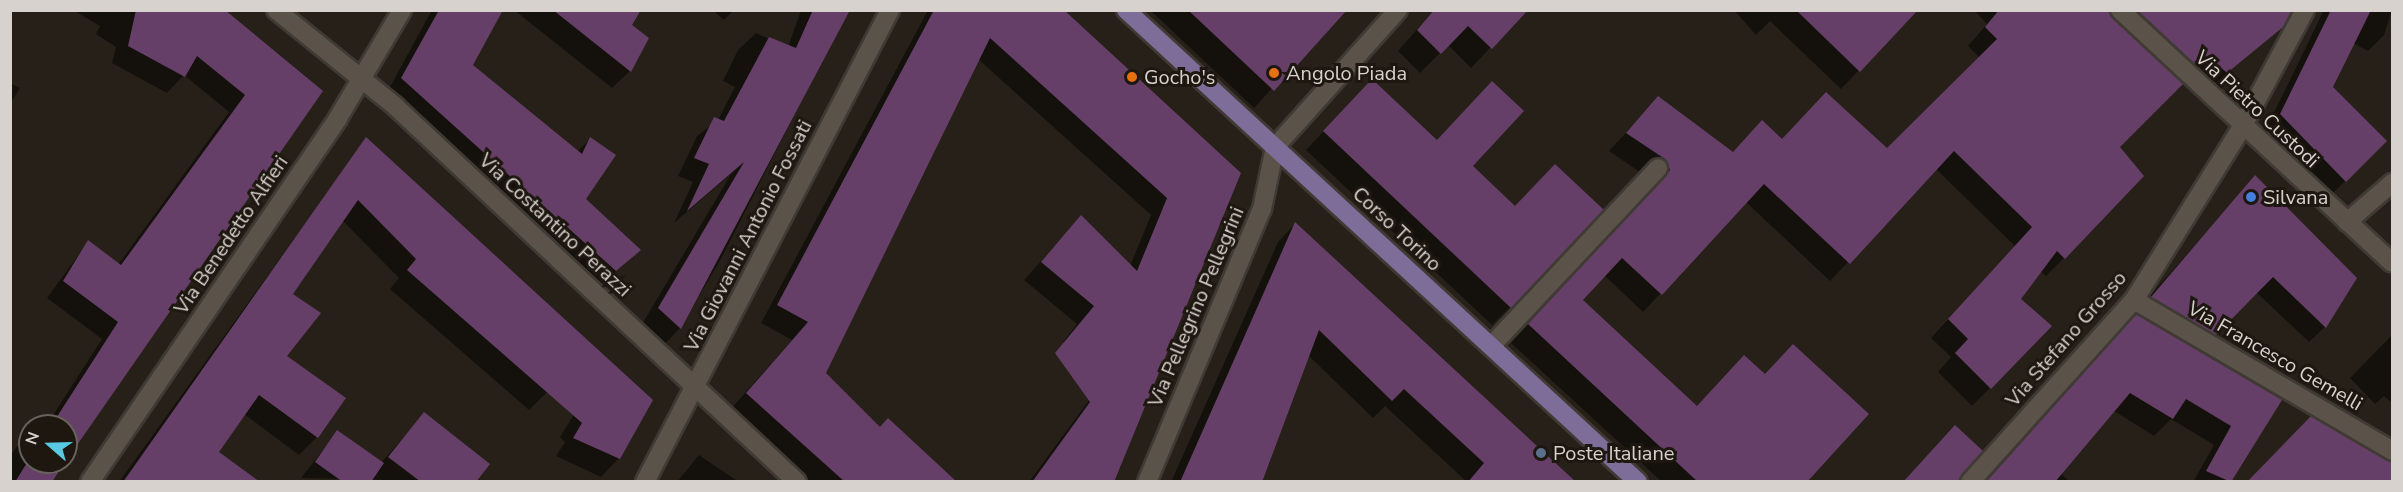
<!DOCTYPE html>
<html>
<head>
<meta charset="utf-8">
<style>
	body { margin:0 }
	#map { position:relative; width:2403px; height:492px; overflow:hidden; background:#262018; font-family:"Nunito Sans",sans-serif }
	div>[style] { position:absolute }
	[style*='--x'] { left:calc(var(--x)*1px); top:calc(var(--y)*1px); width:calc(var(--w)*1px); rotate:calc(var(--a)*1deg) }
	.shadow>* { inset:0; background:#0007 }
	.building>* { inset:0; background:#663f68 }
	.roads { filter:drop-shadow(2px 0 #3f3a34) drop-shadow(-2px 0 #3f3a34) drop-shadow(0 2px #3f3a34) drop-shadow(0 -2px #3f3a34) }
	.minor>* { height:18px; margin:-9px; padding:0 9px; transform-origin:9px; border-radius:9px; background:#5b534a }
	.major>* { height:18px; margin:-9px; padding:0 9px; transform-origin:9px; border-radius:9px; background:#7e6c99 }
	.dots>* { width:16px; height:16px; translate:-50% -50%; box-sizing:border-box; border:3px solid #1d170f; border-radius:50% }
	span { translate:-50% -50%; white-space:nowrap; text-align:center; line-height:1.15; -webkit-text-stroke:6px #1d170f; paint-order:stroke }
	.poi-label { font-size:20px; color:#d7d2cd }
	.left { translate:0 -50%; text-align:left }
	.street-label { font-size:20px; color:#d7d2cd }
	.frame { position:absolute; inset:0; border:12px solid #d7d2cd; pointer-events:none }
	.north { position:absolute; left:18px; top:414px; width:60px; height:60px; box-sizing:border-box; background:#1d170f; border:2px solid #67625b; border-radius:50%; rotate:290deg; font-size:16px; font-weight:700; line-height:24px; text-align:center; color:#d7d2cd }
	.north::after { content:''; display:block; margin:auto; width:21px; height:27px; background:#57c9e2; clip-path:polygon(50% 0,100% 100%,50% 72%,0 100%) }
</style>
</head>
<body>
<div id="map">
	<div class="shadow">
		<i style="clip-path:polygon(73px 10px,222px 10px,321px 91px,66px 458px,66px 426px,33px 426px,41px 418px,48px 423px,102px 339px,47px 298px,88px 242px,118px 265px,229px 112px,184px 75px,167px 93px,112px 63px,116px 47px,96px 34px,100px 26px)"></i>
		<i style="clip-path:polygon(432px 10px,501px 10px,471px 65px,577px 152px,590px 139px,584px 199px,639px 250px,598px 288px,385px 96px)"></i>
		<i style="clip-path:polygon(514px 10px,640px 10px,630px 25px,647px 39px,630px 71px,612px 88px)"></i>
		<i style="clip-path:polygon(712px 10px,734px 10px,724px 20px)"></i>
		<i style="clip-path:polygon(801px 10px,848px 10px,721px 259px,680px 328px,663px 346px,641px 326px,731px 174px,674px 223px,693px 182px,678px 176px,697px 136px,718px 120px,735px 87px,723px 81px,738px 50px,756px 33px,788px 47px)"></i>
		<i style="clip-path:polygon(928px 10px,1061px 10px,1239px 173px,1113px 482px,1029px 482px,1106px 377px,1063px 342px,1077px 324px,1024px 280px,1081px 217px,1130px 266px,1151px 215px,978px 59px,824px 374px,879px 429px,955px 482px,809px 482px,729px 411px,792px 340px,761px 323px)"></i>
		<i style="clip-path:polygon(1150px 10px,1345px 10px,1254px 108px)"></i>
		<i style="clip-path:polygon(1434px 10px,1526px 10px,1471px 68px,1448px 45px,1420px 73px,1398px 51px)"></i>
		<i style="clip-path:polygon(1734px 10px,1916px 10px,1841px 89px,1770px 21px,1756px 35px)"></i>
		<i style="clip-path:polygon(1974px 10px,2303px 10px,2287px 18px,2208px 90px,2190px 74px,2118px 147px,2064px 258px,2046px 276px,2041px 271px,2019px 299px,1990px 388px,1972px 406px,1938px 372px,1951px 357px,1931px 338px,2015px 246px,1936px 169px,1830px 281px,1746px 202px,1643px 312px,1604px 275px,1580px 300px,1696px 408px,1805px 482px,1662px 482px,1511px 343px,1653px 190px,1647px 177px,1609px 151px,1658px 98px,1732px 154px,1782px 140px,1887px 150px,1980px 58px,1968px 46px,1987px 24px)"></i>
		<i style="clip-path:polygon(2324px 10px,2392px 10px,2384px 35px,2368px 51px,2353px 43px,2331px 87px,2385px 141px,2329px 197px,2265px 131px)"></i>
		<i style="clip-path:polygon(10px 83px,20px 88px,10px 104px)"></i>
		<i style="clip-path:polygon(1354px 99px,1437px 141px,1471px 166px,1510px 307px,1492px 325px,1306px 150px)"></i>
		<i style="clip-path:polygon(366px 139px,547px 392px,529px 410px,390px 289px,399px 278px,342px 220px,291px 294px,285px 356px,317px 437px,299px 455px,244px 414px,217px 452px,251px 482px,119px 482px)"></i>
		<i style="clip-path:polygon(2255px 177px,2325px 327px,2309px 342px,2256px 292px,2198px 352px,2280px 400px,2230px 482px,2193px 482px,2214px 445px,2171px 419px,2154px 436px,2114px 411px,2060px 473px,2070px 482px,1986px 482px)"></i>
		<i style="clip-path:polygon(1295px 224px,1574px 482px,1467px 482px,1385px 406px,1373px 418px,1308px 355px,1261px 482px,1171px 482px,1278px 242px)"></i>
		<i style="clip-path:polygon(2392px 335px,2392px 403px,2384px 396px,2375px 404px,2350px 378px)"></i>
		<i style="clip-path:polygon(594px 382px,651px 400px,619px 458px,601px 477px,556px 456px,565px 442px,560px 437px)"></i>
		<i style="clip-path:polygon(424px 414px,474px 482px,301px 478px,337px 432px,381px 463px)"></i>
		<i style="clip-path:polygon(30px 429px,30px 462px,63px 462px,50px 482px,10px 482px,10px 456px)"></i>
		<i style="clip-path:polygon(699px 455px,739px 482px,677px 482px)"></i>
	</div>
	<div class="building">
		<i style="clip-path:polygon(136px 10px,225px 10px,323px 91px,66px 461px,66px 426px,51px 426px,118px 322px,63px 281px,88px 240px,121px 265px,245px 95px,197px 56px,185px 77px,128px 46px)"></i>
		<i style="clip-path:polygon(439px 10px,503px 10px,473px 65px,582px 154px,590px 137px,616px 155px,586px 199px,641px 250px,616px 271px,567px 227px,562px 233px,548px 225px,553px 215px,401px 78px)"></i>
		<i style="clip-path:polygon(553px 10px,641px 10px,632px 25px,649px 38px,631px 72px)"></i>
		<i style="clip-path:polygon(813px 10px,850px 10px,681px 329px,658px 308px,744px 162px,687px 211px,709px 164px,694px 158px,714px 117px,724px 121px,769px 37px,796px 48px)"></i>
		<i style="clip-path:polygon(934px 10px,1064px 10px,1241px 173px,1114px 482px,1032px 482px,1090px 402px,1055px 353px,1094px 306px,1041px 262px,1081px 215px,1137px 271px,1167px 198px,990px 38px,826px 373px,880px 427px,888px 418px,957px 482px,845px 482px,746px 393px,808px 322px,777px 305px)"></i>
		<i style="clip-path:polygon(1188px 10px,1347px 10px,1274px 91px)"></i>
		<i style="clip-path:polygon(1434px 10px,1528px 10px,1492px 49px,1468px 26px,1441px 54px,1417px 30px)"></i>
		<i style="clip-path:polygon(1796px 10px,1918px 10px,1860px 72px)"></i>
		<i style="clip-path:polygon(1999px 10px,2109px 10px,2183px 84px,2120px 147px,2144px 176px,2065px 259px,2057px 251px,2021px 299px,2052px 326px,1991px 389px,1955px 353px,1968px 339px,1948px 319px,2032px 227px,1954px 151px,1850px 264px,1764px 184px,1662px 295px,1622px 258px,1583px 300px,1697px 406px,1744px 355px,1765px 374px,1793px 344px,1869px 414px,1807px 482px,1698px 482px,1528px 324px,1670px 170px,1665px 159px,1626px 133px,1658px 96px,1733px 152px,1762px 120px,1782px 139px,1826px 92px,1887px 148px,1997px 39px,1985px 27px)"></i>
		<i style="clip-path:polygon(2137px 10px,2292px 10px,2283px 27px,2227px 73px,2209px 57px,2199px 68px)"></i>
		<i style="clip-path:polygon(2331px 10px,2371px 10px,2333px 87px,2387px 141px,2346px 182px,2280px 114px)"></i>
		<i style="clip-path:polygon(1372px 79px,1437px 140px,1492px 81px,1524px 111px,1473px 166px,1515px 206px,1555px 164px,1604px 210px,1511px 308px,1323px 131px)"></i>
		<i style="clip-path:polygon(366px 137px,653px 400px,620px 459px,573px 438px,582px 423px,407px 270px,416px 259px,358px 200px,293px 294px,321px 313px,287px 356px,346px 398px,318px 438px,259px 395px,219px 452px,260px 482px,123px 482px)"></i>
		<i style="clip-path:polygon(2255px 175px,2357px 278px,2326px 328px,2273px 277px,2216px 335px,2151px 297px)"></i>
		<i style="clip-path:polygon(1295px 222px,1576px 482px,1468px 482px,1484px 463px,1404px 389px,1392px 401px,1319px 330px,1262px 482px,1180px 482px)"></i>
		<i style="clip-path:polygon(2136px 314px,2282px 400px,2231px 482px,2206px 471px,2231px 426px,2186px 399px,2173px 419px,2130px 393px,2055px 482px,1986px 482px)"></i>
		<i style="clip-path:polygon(424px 412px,490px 464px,476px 482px,421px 482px,388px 457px)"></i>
		<i style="clip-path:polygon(2311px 416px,2392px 462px,2392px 482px,2247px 482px)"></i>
		<i style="clip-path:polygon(1955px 425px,1983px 451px,1959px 482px,1903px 482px)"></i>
		<i style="clip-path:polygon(337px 430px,384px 463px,371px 482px,343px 482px,315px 462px)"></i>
		<i style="clip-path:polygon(30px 458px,30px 462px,65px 462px,52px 482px,15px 482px)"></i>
	</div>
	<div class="roads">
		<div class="minor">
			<i style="--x:276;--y:10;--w:154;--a:38.9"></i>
			<i style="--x:396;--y:107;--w:549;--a:43.08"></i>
			<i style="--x:2120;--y:10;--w:371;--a:42.9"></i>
			<i style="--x:2347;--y:222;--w:60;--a:-40.9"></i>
			<i style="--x:2134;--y:300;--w:299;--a:30.3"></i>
			<i style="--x:1491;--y:346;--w:244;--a:-46.8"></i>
			<i style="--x:90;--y:482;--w:440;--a:-55.7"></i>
			<i style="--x:338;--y:118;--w:126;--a:-59.3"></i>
			<i style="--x:645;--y:482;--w:532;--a:-62.57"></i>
			<i style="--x:1147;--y:482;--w:296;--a:-67.2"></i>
			<i style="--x:1262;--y:209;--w:63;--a:-78.2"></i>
			<i style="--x:1275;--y:147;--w:184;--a:-48.1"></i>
			<i style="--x:1970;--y:482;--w:245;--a:-48"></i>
			<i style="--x:2134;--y:300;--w:204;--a:-58"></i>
			<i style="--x:2242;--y:127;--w:133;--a:-61.7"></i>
		</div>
		<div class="major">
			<i style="--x:1126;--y:10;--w:696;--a:42.67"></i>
		</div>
	</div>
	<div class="dots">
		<i style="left:1274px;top:73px;background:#e8710a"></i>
		<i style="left:1132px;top:77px;background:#e8710a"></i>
		<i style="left:2251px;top:197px;background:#3f7fe0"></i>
		<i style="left:1541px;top:453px;background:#5c6f8a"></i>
	</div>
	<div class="poi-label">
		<span class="left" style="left:1286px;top:73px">Angolo Piada</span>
		<span class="left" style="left:1144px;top:77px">Gocho's</span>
		<span class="left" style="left:2263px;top:197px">Silvana</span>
		<span class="left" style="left:1553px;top:453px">Poste Italiane</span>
	</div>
	<div class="street-label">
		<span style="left:2257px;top:109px;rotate:43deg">Via Pietro Custodi</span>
		<span style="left:555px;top:225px;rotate:43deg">Via Costantino Perazzi</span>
		<span style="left:1397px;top:229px;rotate:43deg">Corso Torino</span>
		<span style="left:231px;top:235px;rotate:-56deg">Via Benedetto Alfieri</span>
		<span style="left:748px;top:236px;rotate:-63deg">Via Giovanni Antonio Fossati</span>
		<span style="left:1196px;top:307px;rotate:-67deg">Via Pellegrino Pellegrini</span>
		<span style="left:2066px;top:339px;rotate:-49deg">Via Stefano Grosso</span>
		<span style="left:2275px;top:356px;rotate:30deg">Via Francesco Gemelli</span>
	</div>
	<div class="frame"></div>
	<div class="north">N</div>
</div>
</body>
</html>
